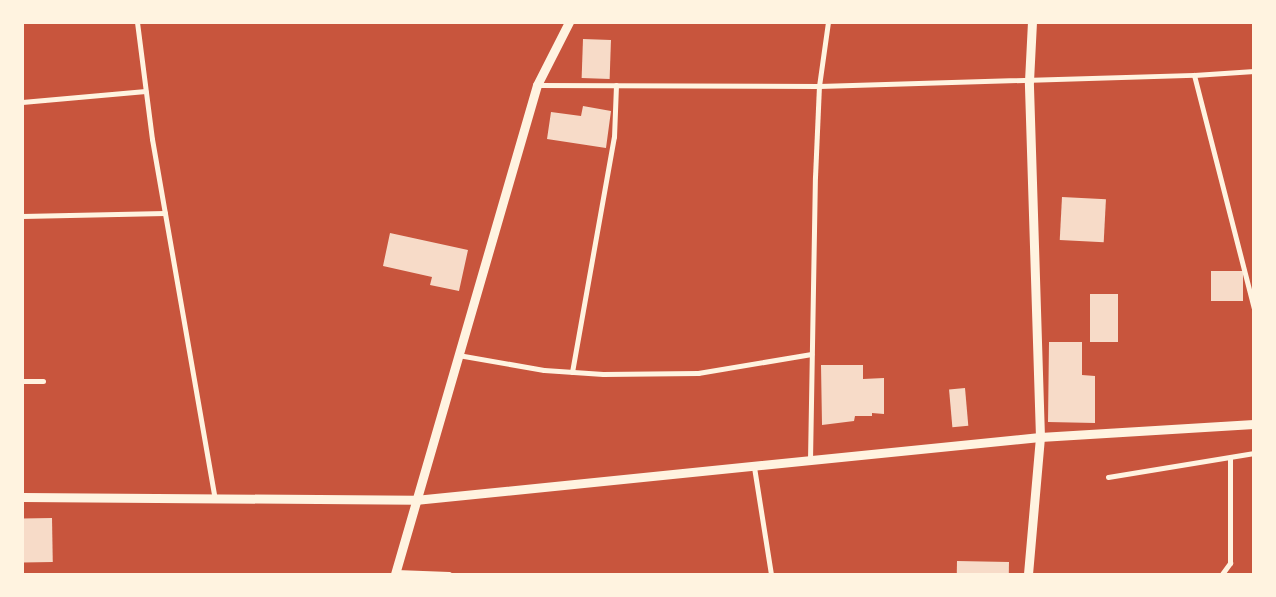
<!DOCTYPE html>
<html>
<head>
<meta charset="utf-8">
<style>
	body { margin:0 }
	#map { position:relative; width:1276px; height:597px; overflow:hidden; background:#c8553d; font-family:Literata,serif }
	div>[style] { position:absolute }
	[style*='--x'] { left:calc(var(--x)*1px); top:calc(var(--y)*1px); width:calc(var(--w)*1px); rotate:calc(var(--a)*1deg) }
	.building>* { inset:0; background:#f7dbc8; transform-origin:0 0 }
	.minor>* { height:5px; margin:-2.5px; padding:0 2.5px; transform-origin:2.5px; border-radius:2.5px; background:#fff3e0 }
	.tertiary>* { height:9px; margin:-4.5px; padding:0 4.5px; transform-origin:4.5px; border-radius:4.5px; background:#fff3e0 }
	span { translate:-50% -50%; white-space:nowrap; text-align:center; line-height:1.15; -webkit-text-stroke:4px #fff3e0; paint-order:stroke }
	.frame { position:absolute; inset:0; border:24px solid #fff3e0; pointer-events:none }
</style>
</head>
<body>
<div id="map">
	<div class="building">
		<i style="left:583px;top:39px;width:28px;height:39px;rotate:2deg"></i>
		<i style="clip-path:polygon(583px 106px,611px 111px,606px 148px,547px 139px,551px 112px,581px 116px)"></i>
		<i style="left:1062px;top:197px;width:44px;height:43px;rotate:3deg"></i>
		<i style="clip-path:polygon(390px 233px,468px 250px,459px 291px,430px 285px,432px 277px,383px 266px)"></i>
		<i style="left:1211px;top:271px;width:32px;height:30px"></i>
		<i style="left:1090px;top:294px;width:28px;height:48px"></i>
		<i style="clip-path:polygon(1049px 342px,1082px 342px,1082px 375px,1095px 376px,1095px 423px,1048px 422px)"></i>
		<i style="clip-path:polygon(821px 365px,863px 365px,863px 379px,884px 378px,884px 414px,872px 413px,872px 416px,855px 416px,854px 421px,822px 425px)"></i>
		<i style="left:965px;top:388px;width:38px;height:16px;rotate:85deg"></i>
		<i style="left:52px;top:518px;width:44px;height:30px;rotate:89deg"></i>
		<i style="left:957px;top:561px;width:52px;height:13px;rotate:1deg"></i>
	</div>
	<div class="minor">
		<i style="--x:137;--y:22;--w:118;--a:82.7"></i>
		<i style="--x:152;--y:139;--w:366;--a:80.1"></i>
		<i style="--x:1254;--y:71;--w:60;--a:176.2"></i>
		<i style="--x:1194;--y:75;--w:242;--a:75.6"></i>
		<i style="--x:537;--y:85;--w:282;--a:0.2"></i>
		<i style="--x:819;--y:86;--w:375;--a:-1.7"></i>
		<i style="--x:22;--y:102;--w:124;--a:-5.1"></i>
		<i style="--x:22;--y:216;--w:143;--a:-1.2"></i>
		<i style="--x:458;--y:355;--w:87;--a:9.9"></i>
		<i style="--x:544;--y:370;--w:59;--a:3.9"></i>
		<i style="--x:603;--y:374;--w:95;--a:-0.6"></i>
		<i style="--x:698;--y:373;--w:115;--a:-9.5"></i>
		<i style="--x:572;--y:372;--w:239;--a:-79.9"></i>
		<i style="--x:614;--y:137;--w:52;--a:-87.8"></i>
		<i style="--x:22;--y:381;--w:21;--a:0"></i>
		<i style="--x:810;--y:460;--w:283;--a:-89"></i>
		<i style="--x:815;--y:177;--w:91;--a:-87.5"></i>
		<i style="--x:819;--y:86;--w:65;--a:-82"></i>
		<i style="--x:754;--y:467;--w:108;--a:81"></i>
		<i style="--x:1108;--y:477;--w:148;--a:-9.3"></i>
		<i style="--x:396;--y:572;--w:53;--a:2.2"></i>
		<i style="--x:1222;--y:574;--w:14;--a:-54"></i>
		<i style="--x:1230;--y:563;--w:105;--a:-90"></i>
	</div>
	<div class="tertiary">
		<i style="--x:22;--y:497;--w:393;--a:0.4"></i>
		<i style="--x:415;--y:500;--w:628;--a:-5.76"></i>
		<i style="--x:1040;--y:437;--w:214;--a:-3.5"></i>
		<i style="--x:395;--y:574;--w:509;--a:-73.81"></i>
		<i style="--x:537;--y:85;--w:71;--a:-63.1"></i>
		<i style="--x:1028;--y:574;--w:138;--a:-85"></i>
		<i style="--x:1040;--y:437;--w:356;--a:-91.8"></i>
		<i style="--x:1029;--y:81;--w:59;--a:-87.1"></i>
	</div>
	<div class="frame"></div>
</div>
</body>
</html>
